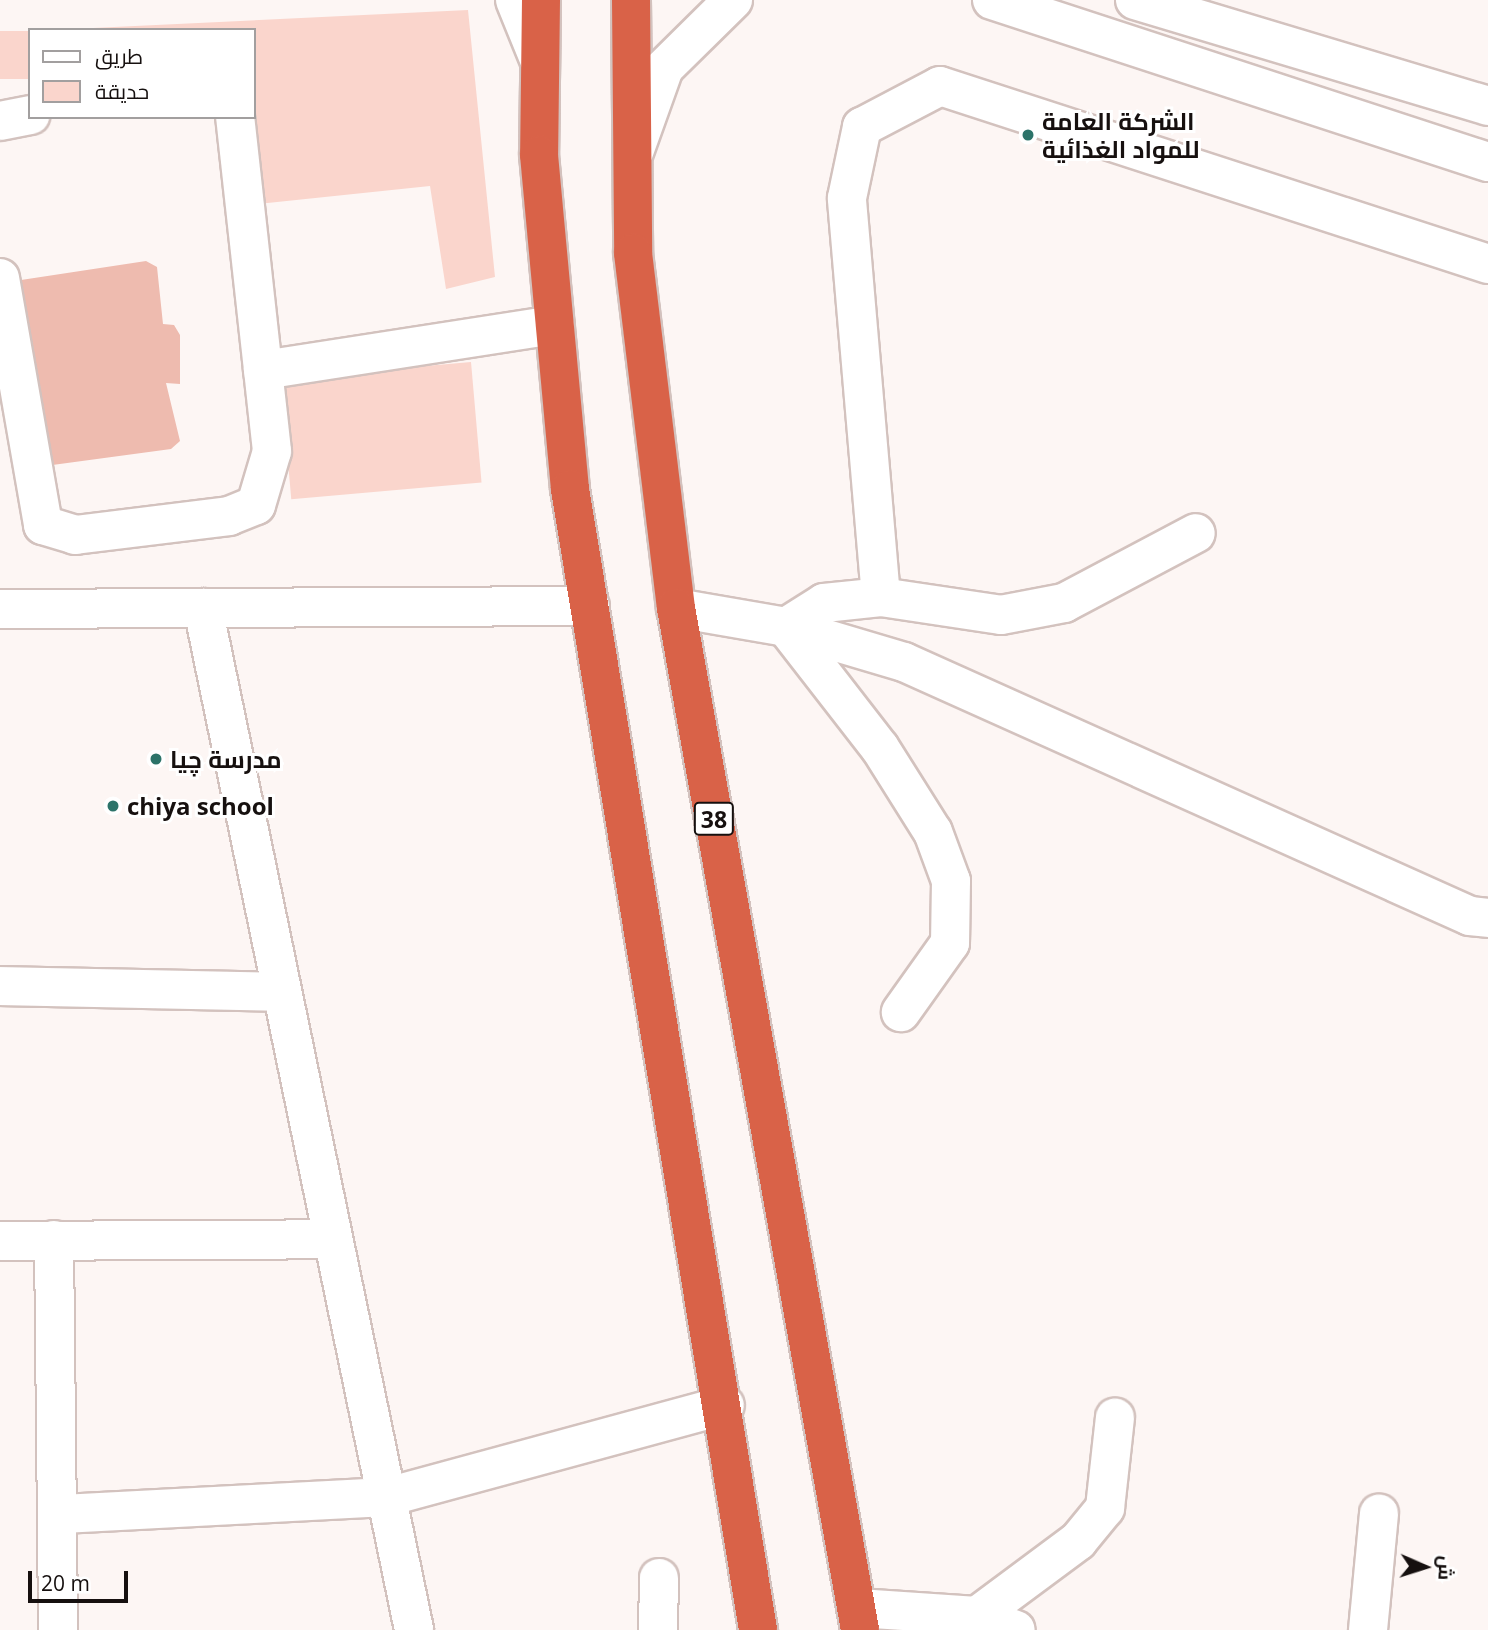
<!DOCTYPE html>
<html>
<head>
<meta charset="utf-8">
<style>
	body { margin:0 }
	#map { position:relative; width:1488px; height:1630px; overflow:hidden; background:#fdf6f4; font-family:"Open Sans",Cairo,sans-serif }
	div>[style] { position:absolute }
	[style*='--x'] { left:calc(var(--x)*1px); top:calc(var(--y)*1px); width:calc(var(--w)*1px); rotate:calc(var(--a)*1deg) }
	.green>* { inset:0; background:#fad5cc; transform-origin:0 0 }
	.building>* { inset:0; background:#eebbaf }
	.roads { filter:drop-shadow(2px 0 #d3c2be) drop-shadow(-2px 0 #d3c2be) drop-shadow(0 2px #d3c2be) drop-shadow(0 -2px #d3c2be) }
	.minor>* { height:38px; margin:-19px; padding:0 19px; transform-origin:19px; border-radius:19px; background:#fff }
	.highway>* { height:38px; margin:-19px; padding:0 19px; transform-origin:19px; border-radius:19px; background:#d96248 }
	.dots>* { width:19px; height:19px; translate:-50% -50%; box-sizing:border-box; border:4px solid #fff; border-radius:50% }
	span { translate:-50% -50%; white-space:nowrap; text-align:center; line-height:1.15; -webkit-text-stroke:6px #fff; paint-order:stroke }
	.shield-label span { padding:2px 5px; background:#fff; border:2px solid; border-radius:5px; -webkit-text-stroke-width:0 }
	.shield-label { font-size:23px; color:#16100f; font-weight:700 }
	.poi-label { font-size:24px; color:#16100f; font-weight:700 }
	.left { translate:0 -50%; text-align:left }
	.legend { position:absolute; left:28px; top:28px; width:228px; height:91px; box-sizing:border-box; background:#fff; border:2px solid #a29f9f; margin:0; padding:9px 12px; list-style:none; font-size:21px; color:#16100f }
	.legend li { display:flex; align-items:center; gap:14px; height:35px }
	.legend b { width:35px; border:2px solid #a29f9f }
	.north { position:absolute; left:1390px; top:1532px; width:70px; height:70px; -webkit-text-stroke:5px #fff; paint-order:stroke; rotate:93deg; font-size:19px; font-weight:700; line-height:28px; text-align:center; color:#16100f }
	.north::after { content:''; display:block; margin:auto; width:24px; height:32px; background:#16100f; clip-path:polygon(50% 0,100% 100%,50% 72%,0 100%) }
	.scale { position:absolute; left:28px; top:1571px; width:100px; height:32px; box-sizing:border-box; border:4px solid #16100f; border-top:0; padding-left:9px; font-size:21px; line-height:24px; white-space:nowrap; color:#16100f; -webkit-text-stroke:5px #fff; paint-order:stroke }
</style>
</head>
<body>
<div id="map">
	<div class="green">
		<i style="clip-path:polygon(468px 10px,495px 277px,446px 289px,430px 186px,258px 204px,254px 30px,51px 30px)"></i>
		<i style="left:30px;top:31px;width:48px;height:30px;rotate:90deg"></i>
		<i style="left:471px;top:362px;width:121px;height:191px;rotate:85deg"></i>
	</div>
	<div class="building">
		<i style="clip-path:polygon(146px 261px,157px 267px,163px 324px,174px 325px,180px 335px,180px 384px,166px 383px,180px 441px,171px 449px,45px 466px,21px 280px)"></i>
	</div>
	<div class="roads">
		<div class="minor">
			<i style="--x:515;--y:0;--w:64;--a:67.9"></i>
			<i style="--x:992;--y:0;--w:522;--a:18.09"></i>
			<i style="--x:1135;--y:0;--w:369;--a:16.7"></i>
			<i style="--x:0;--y:121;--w:31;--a:-11"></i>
			<i style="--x:634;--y:152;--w:89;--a:-70.3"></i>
			<i style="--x:664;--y:68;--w:97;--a:-44.6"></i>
			<i style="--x:0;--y:278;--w:251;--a:80.1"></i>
			<i style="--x:43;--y:525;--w:34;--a:17"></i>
			<i style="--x:75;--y:535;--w:155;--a:-7"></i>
			<i style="--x:229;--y:516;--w:29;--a:-22"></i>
			<i style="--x:256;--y:505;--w:56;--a:-73.5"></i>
			<i style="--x:272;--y:451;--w:336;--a:-96.3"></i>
			<i style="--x:263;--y:370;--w:295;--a:-8.8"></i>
			<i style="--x:881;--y:597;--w:400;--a:-94.9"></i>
			<i style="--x:847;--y:198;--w:73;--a:-78.1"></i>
			<i style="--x:862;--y:127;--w:88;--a:-27.7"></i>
			<i style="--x:940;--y:86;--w:576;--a:17.99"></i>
			<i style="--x:203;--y:608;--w:1044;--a:78.33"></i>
			<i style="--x:676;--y:608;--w:112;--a:9.8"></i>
			<i style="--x:786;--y:627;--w:153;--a:52.2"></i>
			<i style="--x:880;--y:748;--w:99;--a:57.8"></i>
			<i style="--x:933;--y:832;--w:52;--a:69.8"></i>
			<i style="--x:951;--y:881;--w:62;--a:90.9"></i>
			<i style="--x:950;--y:943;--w:85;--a:125.4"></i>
			<i style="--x:0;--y:609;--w:590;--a:-0.29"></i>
			<i style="--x:786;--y:627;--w:123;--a:16.5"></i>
			<i style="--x:904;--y:662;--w:620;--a:24.17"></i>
			<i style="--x:1470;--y:916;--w:18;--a:6"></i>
			<i style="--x:786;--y:627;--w:45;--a:-32.3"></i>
			<i style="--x:824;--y:603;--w:57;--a:-6"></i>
			<i style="--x:881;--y:597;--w:121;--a:8.5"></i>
			<i style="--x:1001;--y:615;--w:64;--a:-10.8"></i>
			<i style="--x:1064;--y:603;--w:149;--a:-27.9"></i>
			<i style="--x:0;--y:986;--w:281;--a:1.2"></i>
			<i style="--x:54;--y:1240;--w:390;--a:89.4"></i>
			<i style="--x:0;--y:1241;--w:333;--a:-0.3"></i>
			<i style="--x:62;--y:1514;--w:325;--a:-3"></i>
			<i style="--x:387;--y:1497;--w:350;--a:-15.2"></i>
			<i style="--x:858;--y:1608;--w:119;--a:3.8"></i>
			<i style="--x:977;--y:1616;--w:41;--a:19.7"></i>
			<i style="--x:977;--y:1616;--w:126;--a:-36.6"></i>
			<i style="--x:1078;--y:1541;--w:43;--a:-50.7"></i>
			<i style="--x:1105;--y:1508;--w:91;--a:-83.7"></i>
			<i style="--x:658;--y:1630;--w:52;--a:-88.9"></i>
			<i style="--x:1368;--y:1630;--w:117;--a:-84.6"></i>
		</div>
		<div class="highway">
			<i style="--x:541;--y:0;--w:155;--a:90.7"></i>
			<i style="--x:539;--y:155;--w:335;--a:84.7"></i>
			<i style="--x:570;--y:489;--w:1156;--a:80.64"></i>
			<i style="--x:631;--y:0;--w:253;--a:89.5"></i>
			<i style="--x:633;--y:253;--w:358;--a:83.1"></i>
			<i style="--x:676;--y:608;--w:1038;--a:79.79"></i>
		</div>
	</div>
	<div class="dots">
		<i style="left:1028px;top:135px;background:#2c7369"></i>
		<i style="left:156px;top:759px;background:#2c7369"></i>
		<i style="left:113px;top:806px;background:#2c7369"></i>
	</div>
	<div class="shield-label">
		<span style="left:714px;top:819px">38</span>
	</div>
	<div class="poi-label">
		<span class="left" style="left:1042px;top:135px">الشركة العامة<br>للمواد الغذائية</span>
		<span class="left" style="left:170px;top:759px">مدرسة چيا</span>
		<span class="left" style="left:127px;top:806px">chiya school</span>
	</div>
	<ul class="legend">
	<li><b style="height:9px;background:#fff"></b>طريق</li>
	<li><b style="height:19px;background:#fad5cc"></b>حديقة</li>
	</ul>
	<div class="north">ش</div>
	<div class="scale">20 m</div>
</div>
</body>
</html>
